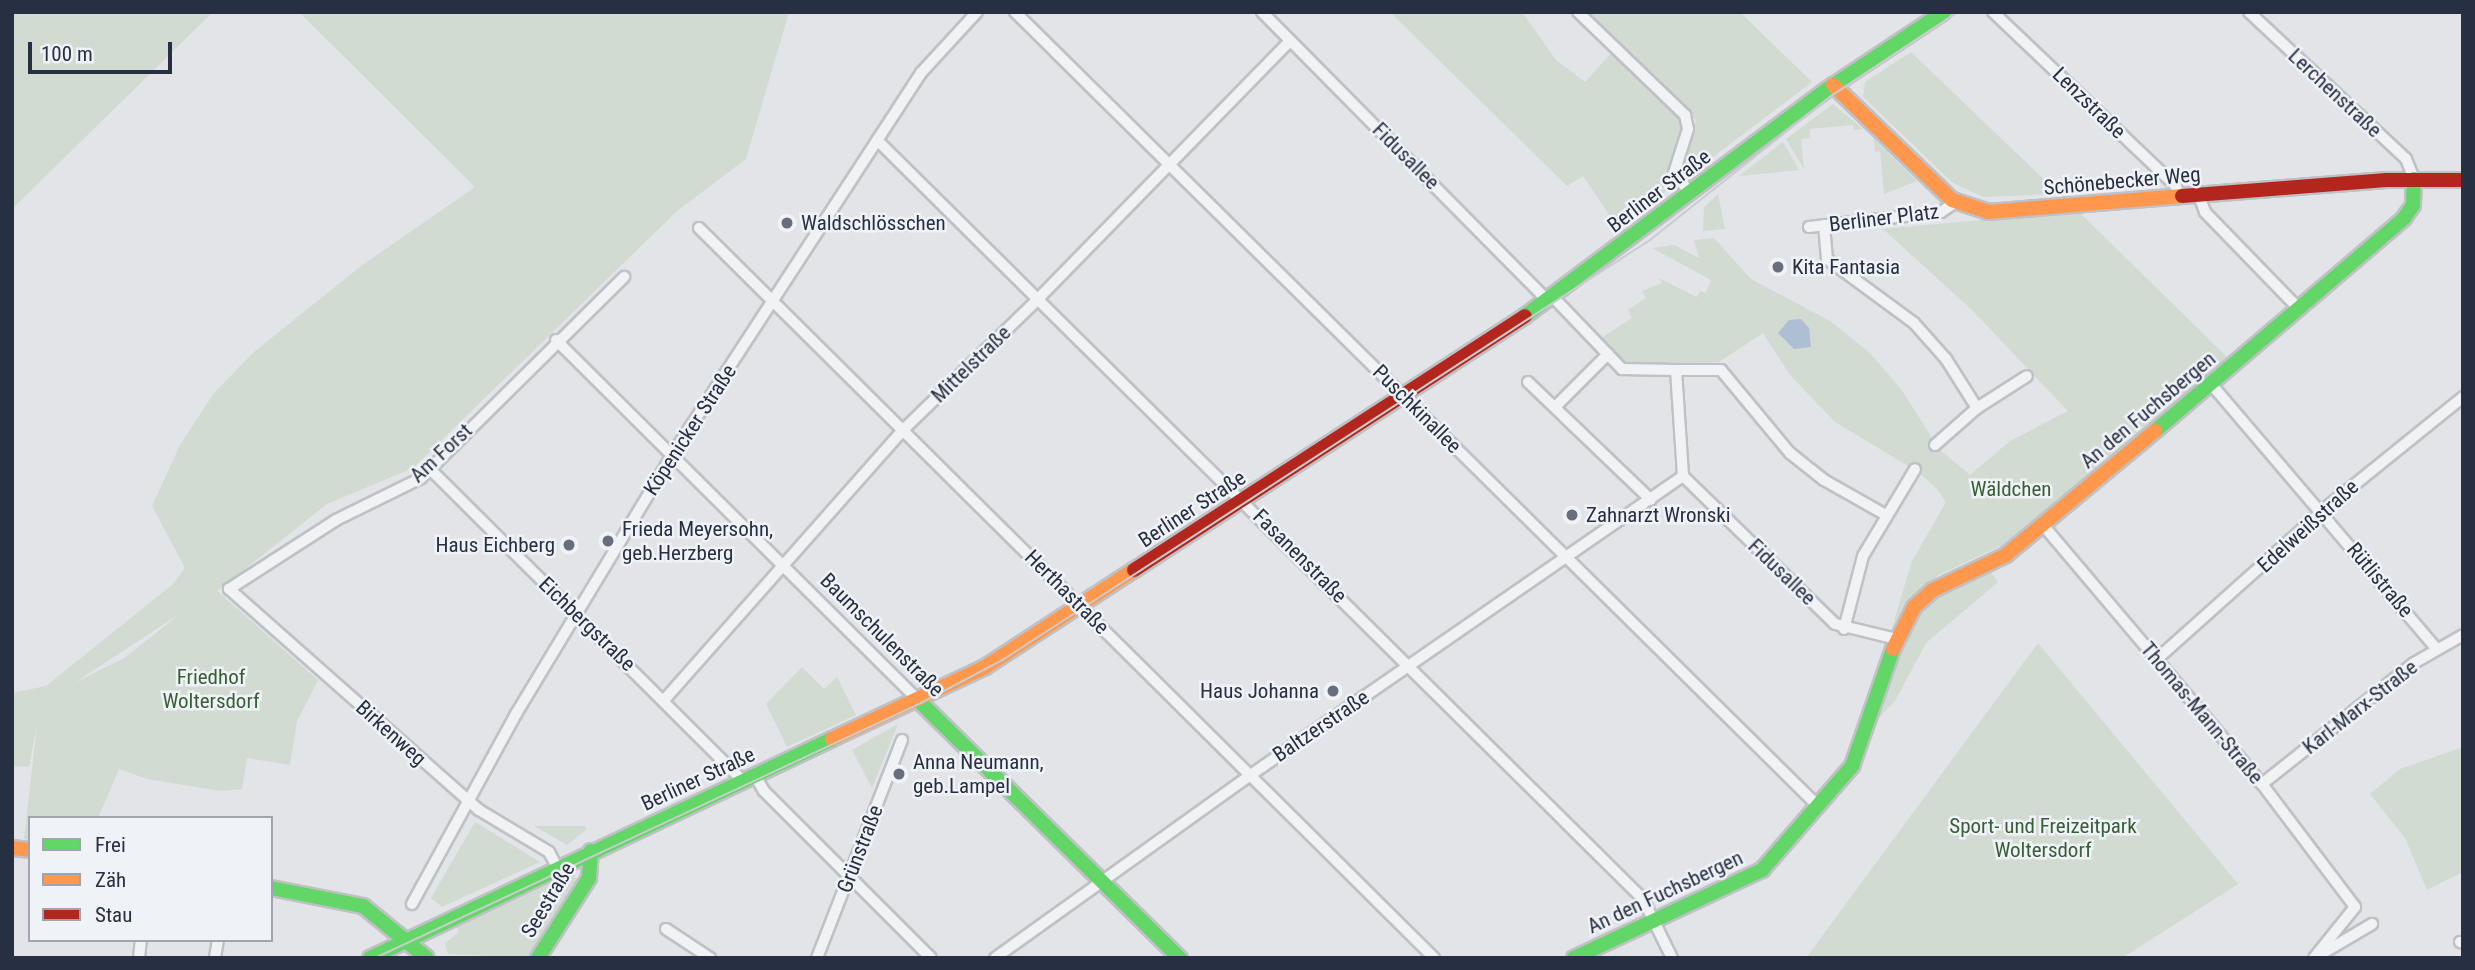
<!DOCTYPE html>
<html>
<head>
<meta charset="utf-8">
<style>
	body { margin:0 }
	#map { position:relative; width:2475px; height:970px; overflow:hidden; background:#e2e4e7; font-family:"Roboto Condensed",sans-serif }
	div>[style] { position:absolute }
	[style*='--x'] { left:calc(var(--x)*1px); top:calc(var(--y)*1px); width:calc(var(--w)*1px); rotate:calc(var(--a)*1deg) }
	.green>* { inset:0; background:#d1dbd2 }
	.water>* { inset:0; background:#aebed5 }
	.roads { filter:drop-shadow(2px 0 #bfc1c5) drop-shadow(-2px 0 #bfc1c5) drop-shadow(0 2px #bfc1c5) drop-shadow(0 -2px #bfc1c5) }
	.street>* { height:10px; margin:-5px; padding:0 5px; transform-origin:5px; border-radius:5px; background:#f1f2f4 }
	.fast>* { height:14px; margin:-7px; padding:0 7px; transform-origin:7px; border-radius:7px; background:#63d668 }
	.slow>* { height:14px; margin:-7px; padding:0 7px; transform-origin:7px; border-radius:7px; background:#ff974d }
	.jam>* { height:14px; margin:-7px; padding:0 7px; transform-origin:7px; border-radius:7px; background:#b3261e }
	.tram>* { height:2px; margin:-1px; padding:0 1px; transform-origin:1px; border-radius:1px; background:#cacccf }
	.dots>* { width:19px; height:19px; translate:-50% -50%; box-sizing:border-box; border:4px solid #eff2f7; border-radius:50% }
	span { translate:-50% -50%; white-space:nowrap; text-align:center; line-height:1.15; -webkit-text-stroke:5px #eff2f7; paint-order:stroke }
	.street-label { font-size:21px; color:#272f43 }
	.poi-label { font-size:21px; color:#272f43 }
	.left { translate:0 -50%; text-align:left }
	.right { translate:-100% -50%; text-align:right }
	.park-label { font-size:21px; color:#385f33 }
	.frame { position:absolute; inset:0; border:14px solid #272f43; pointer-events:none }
	.legend { position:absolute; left:28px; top:816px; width:245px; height:126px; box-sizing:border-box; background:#eff2f7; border:2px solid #9fa4af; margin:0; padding:9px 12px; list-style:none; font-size:21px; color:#272f43 }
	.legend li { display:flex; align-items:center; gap:14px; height:35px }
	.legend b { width:35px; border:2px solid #9fa4af }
	.scale { position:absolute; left:28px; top:42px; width:144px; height:32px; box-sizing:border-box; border:4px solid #272f43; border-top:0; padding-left:9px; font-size:21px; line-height:24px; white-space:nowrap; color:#272f43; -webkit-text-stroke:5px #eff2f7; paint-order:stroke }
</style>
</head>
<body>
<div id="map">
	<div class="green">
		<i style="clip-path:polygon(12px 12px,213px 12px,12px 209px)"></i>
		<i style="clip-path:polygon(evenodd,299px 12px,789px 12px,746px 159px,677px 211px,413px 468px,327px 504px,217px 591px,318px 680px,297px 721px,290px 765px,247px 758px,242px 789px,221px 791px,147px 779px,119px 769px,98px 818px,30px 818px,30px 840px,24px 839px,37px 725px,29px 767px,12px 766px,12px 693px,46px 686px,172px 585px,185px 568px,152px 506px,180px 445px,214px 393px,254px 352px,361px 266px,475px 187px,299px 12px,181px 613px,126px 657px,74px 683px,181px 613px)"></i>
		<i style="clip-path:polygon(1390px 12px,1522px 12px,1556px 60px,1585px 82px,1614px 50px,1684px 118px,1669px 166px,1677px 183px,1617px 226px,1583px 176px,1567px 186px)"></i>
		<i style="clip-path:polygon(1583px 12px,1740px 12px,1812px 82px,1689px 175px,1681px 169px,1696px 120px)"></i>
		<i style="clip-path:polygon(1911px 52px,2059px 194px,1983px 197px,1953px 183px,1863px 97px,1865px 82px)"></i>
		<i style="clip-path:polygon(1833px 104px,1863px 129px,1854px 130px,1853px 125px,1810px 129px,1810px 138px,1801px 139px,1804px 169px,1786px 139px)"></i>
		<i style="clip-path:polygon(1874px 139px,1917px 181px,1884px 194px,1880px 151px,1875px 152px)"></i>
		<i style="clip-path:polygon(1783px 142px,1799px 170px,1739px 176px)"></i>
		<i style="clip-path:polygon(1718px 194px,1725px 229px,1703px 231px,1704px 207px)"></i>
		<i style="clip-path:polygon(2078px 211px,2229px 359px,2004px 544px,1939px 575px,1906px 600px,1892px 628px,1912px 561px,1946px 502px,1936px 488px,1918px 472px,1835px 422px,1790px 375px,1763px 333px,1719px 362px,1687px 364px,1628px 364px,1601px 338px,1632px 318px,1628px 310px,1646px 298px,1642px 291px,1662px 283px,1659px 278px,1697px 297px,1700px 291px,1706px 293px,1711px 280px,1652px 248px,1674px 245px,1699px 258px,1694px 240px,1714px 238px,1751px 279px,1830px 321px,1870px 353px,1903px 392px,1939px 449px,1970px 475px,2010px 441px,2068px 411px,1972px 310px,1883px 229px)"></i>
		<i style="clip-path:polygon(1991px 573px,1998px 582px,1926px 643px,1895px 701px,1876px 721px,1916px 616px,1943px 593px)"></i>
		<i style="clip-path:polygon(2038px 643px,2238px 884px,2122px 958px,1806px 958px)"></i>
		<i style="clip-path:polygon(802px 667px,824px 689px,837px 677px,856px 715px,787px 747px,766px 704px)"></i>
		<i style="clip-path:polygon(898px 724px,872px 788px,852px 750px)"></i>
		<i style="clip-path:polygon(2463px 747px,2463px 872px,2427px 890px,2405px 838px,2370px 794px,2400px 769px)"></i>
		<i style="clip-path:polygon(475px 822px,540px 862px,442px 907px,431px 898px)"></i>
		<i style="clip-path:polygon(534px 826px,585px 826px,587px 829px,567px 845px)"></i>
		<i style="clip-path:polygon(574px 873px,578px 886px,531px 958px,448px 954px,445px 943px,459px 932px,457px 927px)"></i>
	</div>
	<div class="water">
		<i style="clip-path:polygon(1801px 319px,1809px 328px,1811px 347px,1794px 349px,1778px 333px,1789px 320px)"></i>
	</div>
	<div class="roads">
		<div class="street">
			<i style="--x:1015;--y:12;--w:1129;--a:44.68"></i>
			<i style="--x:1262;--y:12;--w:407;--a:45.3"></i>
			<i style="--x:1578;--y:12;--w:149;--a:43.9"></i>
			<i style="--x:1685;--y:115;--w:14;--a:78"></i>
			<i style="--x:1688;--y:129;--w:46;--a:107.7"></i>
			<i style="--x:1674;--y:173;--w:27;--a:51"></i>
			<i style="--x:1993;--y:12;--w:253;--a:43.6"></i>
			<i style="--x:2176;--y:186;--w:12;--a:81"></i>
			<i style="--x:2249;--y:12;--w:215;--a:43.1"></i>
			<i style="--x:2406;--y:159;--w:22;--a:68"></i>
			<i style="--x:877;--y:140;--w:1078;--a:44.74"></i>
			<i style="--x:1643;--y:899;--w:66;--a:63.8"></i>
			<i style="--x:2199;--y:196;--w:17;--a:69"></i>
			<i style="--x:2205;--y:212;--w:136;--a:45.9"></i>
			<i style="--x:1824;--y:225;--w:34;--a:85"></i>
			<i style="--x:1827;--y:259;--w:108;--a:36.3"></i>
			<i style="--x:1914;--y:323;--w:48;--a:48.4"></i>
			<i style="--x:1946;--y:359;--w:58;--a:57.7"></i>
			<i style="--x:1809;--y:227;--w:133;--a:-6.5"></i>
			<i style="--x:1941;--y:212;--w:18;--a:-34"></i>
			<i style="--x:699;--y:228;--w:1036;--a:44.8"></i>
			<i style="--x:1553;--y:297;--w:100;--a:46.2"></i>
			<i style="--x:1622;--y:369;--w:54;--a:1.1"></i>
			<i style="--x:1676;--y:370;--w:106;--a:86.2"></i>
			<i style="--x:1683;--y:476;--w:212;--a:44.2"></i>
			<i style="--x:1835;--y:624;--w:64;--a:13.6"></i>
			<i style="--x:556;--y:340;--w:511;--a:44.84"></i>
			<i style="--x:1676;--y:370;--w:45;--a:0"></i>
			<i style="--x:1721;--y:370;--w:108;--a:50.3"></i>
			<i style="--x:1790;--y:453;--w:43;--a:38.5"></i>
			<i style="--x:1824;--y:480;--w:69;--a:29.5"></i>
			<i style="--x:1528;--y:382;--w:170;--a:43.8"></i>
			<i style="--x:2212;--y:385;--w:347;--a:49.6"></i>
			<i style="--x:1555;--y:407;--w:75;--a:-45"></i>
			<i style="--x:1935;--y:445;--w:56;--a:-41.4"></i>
			<i style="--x:1977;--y:408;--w:59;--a:-32.6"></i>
			<i style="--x:429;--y:468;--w:443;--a:44.9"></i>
			<i style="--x:2043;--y:525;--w:339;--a:49.8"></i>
			<i style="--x:2262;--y:784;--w:154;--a:52.9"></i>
			<i style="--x:2355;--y:907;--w:65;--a:128.8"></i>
			<i style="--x:1844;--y:629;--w:75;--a:-75.4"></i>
			<i style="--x:1863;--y:556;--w:101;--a:-59.1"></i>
			<i style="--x:2157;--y:659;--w:229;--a:-41.8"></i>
			<i style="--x:2328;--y:506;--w:174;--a:-38.9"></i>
			<i style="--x:665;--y:699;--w:361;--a:-48.5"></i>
			<i style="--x:904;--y:429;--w:190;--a:-44.1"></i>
			<i style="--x:1040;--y:297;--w:358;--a:-45.7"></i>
			<i style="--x:755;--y:776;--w:17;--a:59"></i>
			<i style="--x:764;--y:791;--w:236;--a:45"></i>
			<i style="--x:2262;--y:784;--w:194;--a:-38.5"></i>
			<i style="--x:2414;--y:663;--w:56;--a:-29.7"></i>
			<i style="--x:557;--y:867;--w:17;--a:-118"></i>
			<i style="--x:549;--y:852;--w:82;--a:-149"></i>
			<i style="--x:479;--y:810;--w:334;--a:-138.5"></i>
			<i style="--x:229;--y:589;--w:127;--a:-32.8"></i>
			<i style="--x:336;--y:520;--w:95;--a:-26.3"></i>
			<i style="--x:421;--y:478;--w:286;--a:-44.7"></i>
			<i style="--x:412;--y:904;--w:217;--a:-61.3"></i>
			<i style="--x:516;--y:714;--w:302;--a:-58.9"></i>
			<i style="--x:672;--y:455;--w:456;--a:-56.9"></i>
			<i style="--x:921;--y:73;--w:83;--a:-47.4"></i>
			<i style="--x:666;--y:929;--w:53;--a:33.4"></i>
			<i style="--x:2460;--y:942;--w:3;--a:18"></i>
			<i style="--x:2318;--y:956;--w:63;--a:-30.7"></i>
			<i style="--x:139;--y:958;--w:18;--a:-84"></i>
			<i style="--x:215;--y:958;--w:18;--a:-81"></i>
			<i style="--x:817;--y:958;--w:234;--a:-68.7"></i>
			<i style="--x:995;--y:958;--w:316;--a:-35.6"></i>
			<i style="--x:1252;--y:774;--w:524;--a:-34.66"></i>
		</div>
		<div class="fast">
			<i style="--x:1525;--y:316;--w:376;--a:-36.9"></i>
			<i style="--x:1826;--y:90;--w:141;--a:-33.5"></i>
			<i style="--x:2155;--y:431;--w:328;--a:-40.5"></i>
			<i style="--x:2404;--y:218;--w:16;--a:-55"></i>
			<i style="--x:2413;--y:205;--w:26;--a:-88"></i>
			<i style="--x:918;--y:700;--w:368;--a:44.6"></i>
			<i style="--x:271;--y:888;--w:94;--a:11.1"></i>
			<i style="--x:363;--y:906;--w:82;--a:39.1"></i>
			<i style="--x:370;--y:958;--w:511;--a:-25.36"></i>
			<i style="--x:538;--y:958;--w:95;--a:-57.5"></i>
			<i style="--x:589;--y:878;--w:27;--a:-86"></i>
			<i style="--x:1574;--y:958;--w:208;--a:-25.1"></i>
			<i style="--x:1762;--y:870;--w:138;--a:-49.1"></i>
			<i style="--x:1852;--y:766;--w:124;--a:-70.7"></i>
		</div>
		<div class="slow">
			<i style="--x:1833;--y:85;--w:165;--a:44"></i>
			<i style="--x:1952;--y:200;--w:38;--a:18"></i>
			<i style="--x:1988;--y:212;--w:195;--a:-4.7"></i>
			<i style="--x:1893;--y:649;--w:47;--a:-63.4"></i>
			<i style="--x:1914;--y:607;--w:25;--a:-42"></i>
			<i style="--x:1933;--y:590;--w:81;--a:-25.6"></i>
			<i style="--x:2006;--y:555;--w:194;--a:-39.8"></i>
			<i style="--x:832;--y:739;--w:169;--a:-25.2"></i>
			<i style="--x:985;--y:667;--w:178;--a:-33.1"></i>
			<i style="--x:12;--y:848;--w:18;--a:6"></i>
		</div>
		<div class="jam">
			<i style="--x:2182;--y:196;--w:205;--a:-4.5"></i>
			<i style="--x:2386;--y:180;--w:77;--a:0"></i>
			<i style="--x:1134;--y:570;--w:466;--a:-33"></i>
		</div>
	</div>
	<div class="tram">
		<i style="--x:375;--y:958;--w:603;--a:-25.03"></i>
		<i style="--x:921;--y:703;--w:94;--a:-27.9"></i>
		<i style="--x:1004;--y:659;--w:770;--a:-32.97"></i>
		<i style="--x:1650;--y:240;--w:231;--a:-38.5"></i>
		<i style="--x:1831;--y:96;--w:152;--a:-33.5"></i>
	</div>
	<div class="dots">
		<i style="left:787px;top:223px;background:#686e7c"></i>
		<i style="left:1778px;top:267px;background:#686e7c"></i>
		<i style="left:1572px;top:515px;background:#686e7c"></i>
		<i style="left:608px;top:541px;background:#686e7c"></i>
		<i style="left:569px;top:545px;background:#686e7c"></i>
		<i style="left:1333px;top:691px;background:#686e7c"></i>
		<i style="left:899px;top:774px;background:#686e7c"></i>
	</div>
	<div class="street-label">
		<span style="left:2335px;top:93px;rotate:43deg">Lerchenstraße</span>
		<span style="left:2089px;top:103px;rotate:44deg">Lenzstraße</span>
		<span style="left:1406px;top:156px;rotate:45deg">Fidusallee</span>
		<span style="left:2122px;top:181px;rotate:-5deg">Schönebecker Weg</span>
		<span style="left:1659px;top:191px;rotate:-37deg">Berliner Straße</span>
		<span style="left:1884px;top:218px;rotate:-7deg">Berliner Platz</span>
		<span style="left:971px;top:364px;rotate:-44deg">Mittelstraße</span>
		<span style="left:1417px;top:409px;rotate:45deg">Puschkinallee</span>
		<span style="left:2148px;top:410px;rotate:-40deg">An den Fuchsbergen</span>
		<span style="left:690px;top:430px;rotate:-57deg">Köpenicker Straße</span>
		<span style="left:441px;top:453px;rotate:-43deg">Am Forst</span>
		<span style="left:1192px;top:509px;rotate:-33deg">Berliner Straße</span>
		<span style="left:2308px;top:526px;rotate:-42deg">Edelweißstraße</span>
		<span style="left:1300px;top:556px;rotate:45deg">Fasanenstraße</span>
		<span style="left:1782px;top:572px;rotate:44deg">Fidusallee</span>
		<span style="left:2380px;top:580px;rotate:50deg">Rütlistraße</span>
		<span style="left:1067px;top:592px;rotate:45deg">Herthastraße</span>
		<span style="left:587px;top:624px;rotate:44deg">Eichbergstraße</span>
		<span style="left:882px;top:635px;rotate:45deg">Baumschulenstraße</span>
		<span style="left:2360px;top:707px;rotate:-38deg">Karl-Marx-Straße</span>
		<span style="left:2202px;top:713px;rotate:50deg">Thomas-Mann-Straße</span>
		<span style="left:1321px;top:726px;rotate:-34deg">Baltzerstraße</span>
		<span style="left:391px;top:733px;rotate:42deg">Birkenweg</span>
		<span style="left:698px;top:779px;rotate:-25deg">Berliner Straße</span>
		<span style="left:860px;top:849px;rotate:-69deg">Grünstraße</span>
		<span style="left:1665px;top:892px;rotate:-25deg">An den Fuchsbergen</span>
		<span style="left:548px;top:900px;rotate:-59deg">Seestraße</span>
	</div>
	<div class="poi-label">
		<span class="left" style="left:801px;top:223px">Waldschlösschen</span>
		<span class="left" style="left:1792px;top:267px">Kita Fantasia</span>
		<span class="left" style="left:1586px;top:515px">Zahnarzt Wronski</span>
		<span class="left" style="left:622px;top:541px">Frieda Meyersohn,<br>geb.Herzberg</span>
		<span class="right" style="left:555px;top:545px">Haus Eichberg</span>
		<span class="right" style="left:1319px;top:691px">Haus Johanna</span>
		<span class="left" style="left:913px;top:774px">Anna Neumann,<br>geb.Lampel</span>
	</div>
	<div class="park-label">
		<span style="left:2011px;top:489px">Wäldchen</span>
		<span style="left:211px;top:689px">Friedhof<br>Woltersdorf</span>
		<span style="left:2043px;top:838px">Sport- und Freizeitpark<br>Woltersdorf</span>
	</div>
	<div class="frame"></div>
	<ul class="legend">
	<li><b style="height:9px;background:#63d668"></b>Frei</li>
	<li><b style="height:9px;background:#ff974d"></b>Zäh</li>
	<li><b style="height:9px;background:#b3261e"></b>Stau</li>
	</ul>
	<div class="scale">100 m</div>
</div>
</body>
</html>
